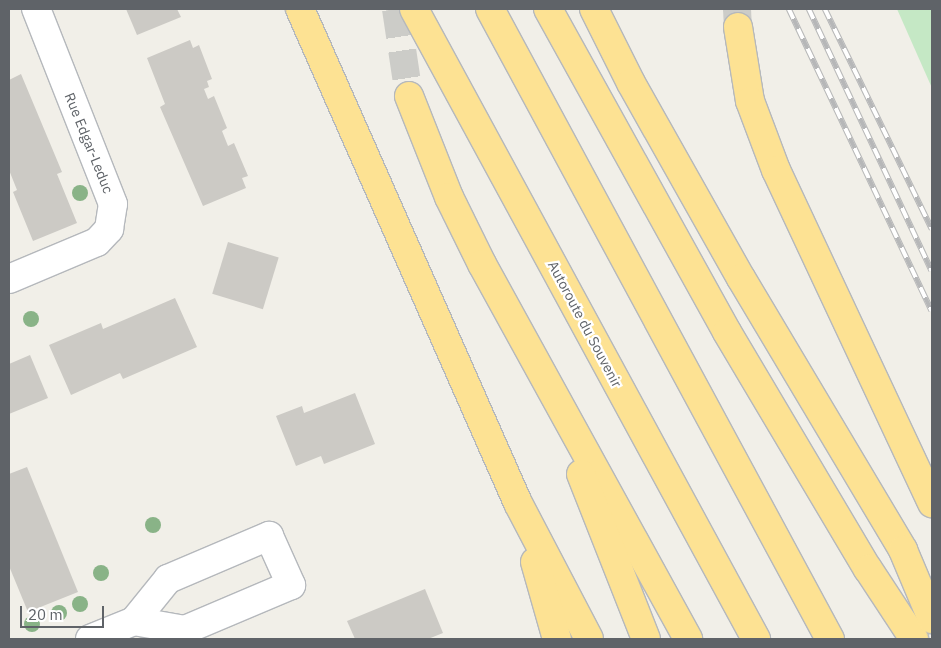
<!DOCTYPE html>
<html>
<head>
<meta charset="utf-8">
<style>
	body { margin:0 }
	#map { position:relative; width:941px; height:648px; overflow:hidden; background:#f1efe8; font-family:"IBM Plex Sans",sans-serif }
	div>[style] { position:absolute }
	[style*='--x'] { left:calc(var(--x)*1px); top:calc(var(--y)*1px); width:calc(var(--w)*1px); rotate:calc(var(--a)*1deg) }
	.green>* { inset:0; background:#c5e8c5 }
	.building>* { inset:0; background:#cccac5; transform-origin:0 0 }
	.highway-tunnel>* { height:28px; margin-top:-14px; transform-origin:0; background:repeating-linear-gradient(90deg,#ccccc8 0 28px,transparent 0 42px) }
	.roads { filter:drop-shadow(1px 0 #b5b8bc) drop-shadow(-1px 0 #b5b8bc) drop-shadow(0 1px #b5b8bc) drop-shadow(0 -1px #b5b8bc) }
	.minor>* { height:28px; margin:-14px; padding:0 14px; transform-origin:14px; border-radius:14px; background:#fff }
	.highway>* { height:28px; margin:-14px; padding:0 14px; transform-origin:14px; border-radius:14px; background:#fde293 }
	.rail>* { height:5.5px; margin-top:-2.75px; transform-origin:0; background:repeating-linear-gradient(90deg,#fff 0 11px,#b6b7b8 0 22px); box-sizing:border-box; border-block:1px solid #b6b7b8 }
	.trees>* { width:16px; height:16px; margin:-8px; border-radius:50%; background:#89b387 }
	span { translate:-50% -50%; white-space:nowrap; text-align:center; line-height:1.15; -webkit-text-stroke:4.5px #fff; paint-order:stroke }
	.street-label { font-size:14px; color:#5f6368 }
	.frame { position:absolute; inset:0; border:10px solid #5f6368; pointer-events:none }
	.scale { position:absolute; left:20px; top:606px; width:84px; height:22px; box-sizing:border-box; border:2px solid #5f6368; border-top:0; padding-left:6px; font-size:15px; line-height:18px; white-space:nowrap; color:#5f6368; -webkit-text-stroke:4px #fff; paint-order:stroke }
</style>
</head>
<body>
<div id="map">
	<div class="green">
		<i style="clip-path:polygon(897px 9px,932px 9px,932px 88px)"></i>
	</div>
	<div class="building">
		<i style="clip-path:polygon(126px 9px,177px 9px,181px 17px,137px 35px)"></i>
		<i style="clip-path:polygon(190px 40px,193px 48px,199px 45px,212px 79px,207px 81px,209px 87px,204px 89px,208px 99px,214px 96px,227px 128px,222px 131px,228px 146px,234px 143px,248px 176px,242px 178px,246px 188px,203px 206px,160px 107px,165px 104px,147px 58px)"></i>
		<i style="clip-path:polygon(21px 74px,62px 172px,57px 174px,77px 223px,33px 241px,13px 192px,17px 190px,9px 170px,9px 80px)"></i>
		<i style="left:228px;top:242px;width:53px;height:54px;rotate:17deg"></i>
		<i style="clip-path:polygon(175px 298px,197px 347px,123px 379px,120px 373px,71px 395px,49px 345px,101px 323px,103px 329px)"></i>
		<i style="clip-path:polygon(30px 355px,48px 398px,9px 414px,9px 364px)"></i>
		<i style="clip-path:polygon(355px 393px,375px 444px,324px 464px,321px 456px,296px 466px,276px 416px,302px 406px,304px 413px)"></i>
		<i style="clip-path:polygon(27px 467px,78px 592px,28px 612px,9px 566px,9px 474px)"></i>
		<i style="clip-path:polygon(425px 589px,443px 633px,428px 639px,355px 639px,347px 621px)"></i>
	</div>
	<div class="highway-tunnel">
		<i style="--x:396;--y:9;--w:88;--a:81.5"></i>
		<i style="--x:737;--y:9;--w:18;--a:87"></i>
	</div>
	<div class="roads">
		<div class="minor">
			<i style="--x:9;--y:279;--w:95;--a:-22.8"></i>
			<i style="--x:97;--y:242;--w:18;--a:-47"></i>
			<i style="--x:109;--y:229;--w:25;--a:-81"></i>
			<i style="--x:113;--y:204;--w:210;--a:-111.5"></i>
			<i style="--x:90;--y:639;--w:48;--a:-22.2"></i>
			<i style="--x:134;--y:621;--w:54;--a:-51"></i>
			<i style="--x:168;--y:579;--w:110;--a:-23.1"></i>
			<i style="--x:269;--y:536;--w:54;--a:65.8"></i>
			<i style="--x:291;--y:585;--w:115;--a:157"></i>
			<i style="--x:185;--y:630;--w:52;--a:-170"></i>
		</div>
		<div class="highway">
			<i style="--x:300;--y:9;--w:540;--a:66.19"></i>
			<i style="--x:518;--y:503;--w:153;--a:62.4"></i>
			<i style="--x:414;--y:9;--w:717;--a:61.5"></i>
			<i style="--x:490;--y:9;--w:716;--a:61.65"></i>
			<i style="--x:548;--y:9;--w:369;--a:61"></i>
			<i style="--x:727;--y:332;--w:276;--a:59.3"></i>
			<i style="--x:868;--y:569;--w:84;--a:56.7"></i>
			<i style="--x:594;--y:9;--w:83;--a:63.4"></i>
			<i style="--x:631;--y:83;--w:224;--a:60.6"></i>
			<i style="--x:741;--y:278;--w:317;--a:59.2"></i>
			<i style="--x:903;--y:550;--w:75;--a:67.2"></i>
			<i style="--x:738;--y:27;--w:75;--a:80.8"></i>
			<i style="--x:750;--y:101;--w:74;--a:69.4"></i>
			<i style="--x:776;--y:170;--w:368;--a:64.9"></i>
			<i style="--x:409;--y:96;--w:109;--a:68.4"></i>
			<i style="--x:449;--y:197;--w:75;--a:63.8"></i>
			<i style="--x:482;--y:264;--w:428;--a:61.2"></i>
			<i style="--x:581;--y:474;--w:177;--a:68.5"></i>
			<i style="--x:535;--y:562;--w:80;--a:74.1"></i>
		</div>
	</div>
	<div class="rail">
		<i style="--x:789;--y:9;--w:334;--a:64.7"></i>
		<i style="--x:809;--y:9;--w:289;--a:64.9"></i>
		<i style="--x:825;--y:9;--w:245;--a:64.1"></i>
	</div>
	<div class="trees">
		<i style="left:80px;top:193px"></i>
		<i style="left:31px;top:319px"></i>
		<i style="left:153px;top:525px"></i>
		<i style="left:101px;top:573px"></i>
		<i style="left:80px;top:604px"></i>
		<i style="left:59px;top:613px"></i>
		<i style="left:32px;top:624px"></i>
	</div>
	<div class="street-label">
		<span style="left:89px;top:143px;rotate:68deg">Rue Edgar-Leduc</span>
		<span style="left:585px;top:324px;rotate:62deg">Autoroute du Souvenir</span>
	</div>
	<div class="frame"></div>
	<div class="scale">20 m</div>
</div>
</body>
</html>
